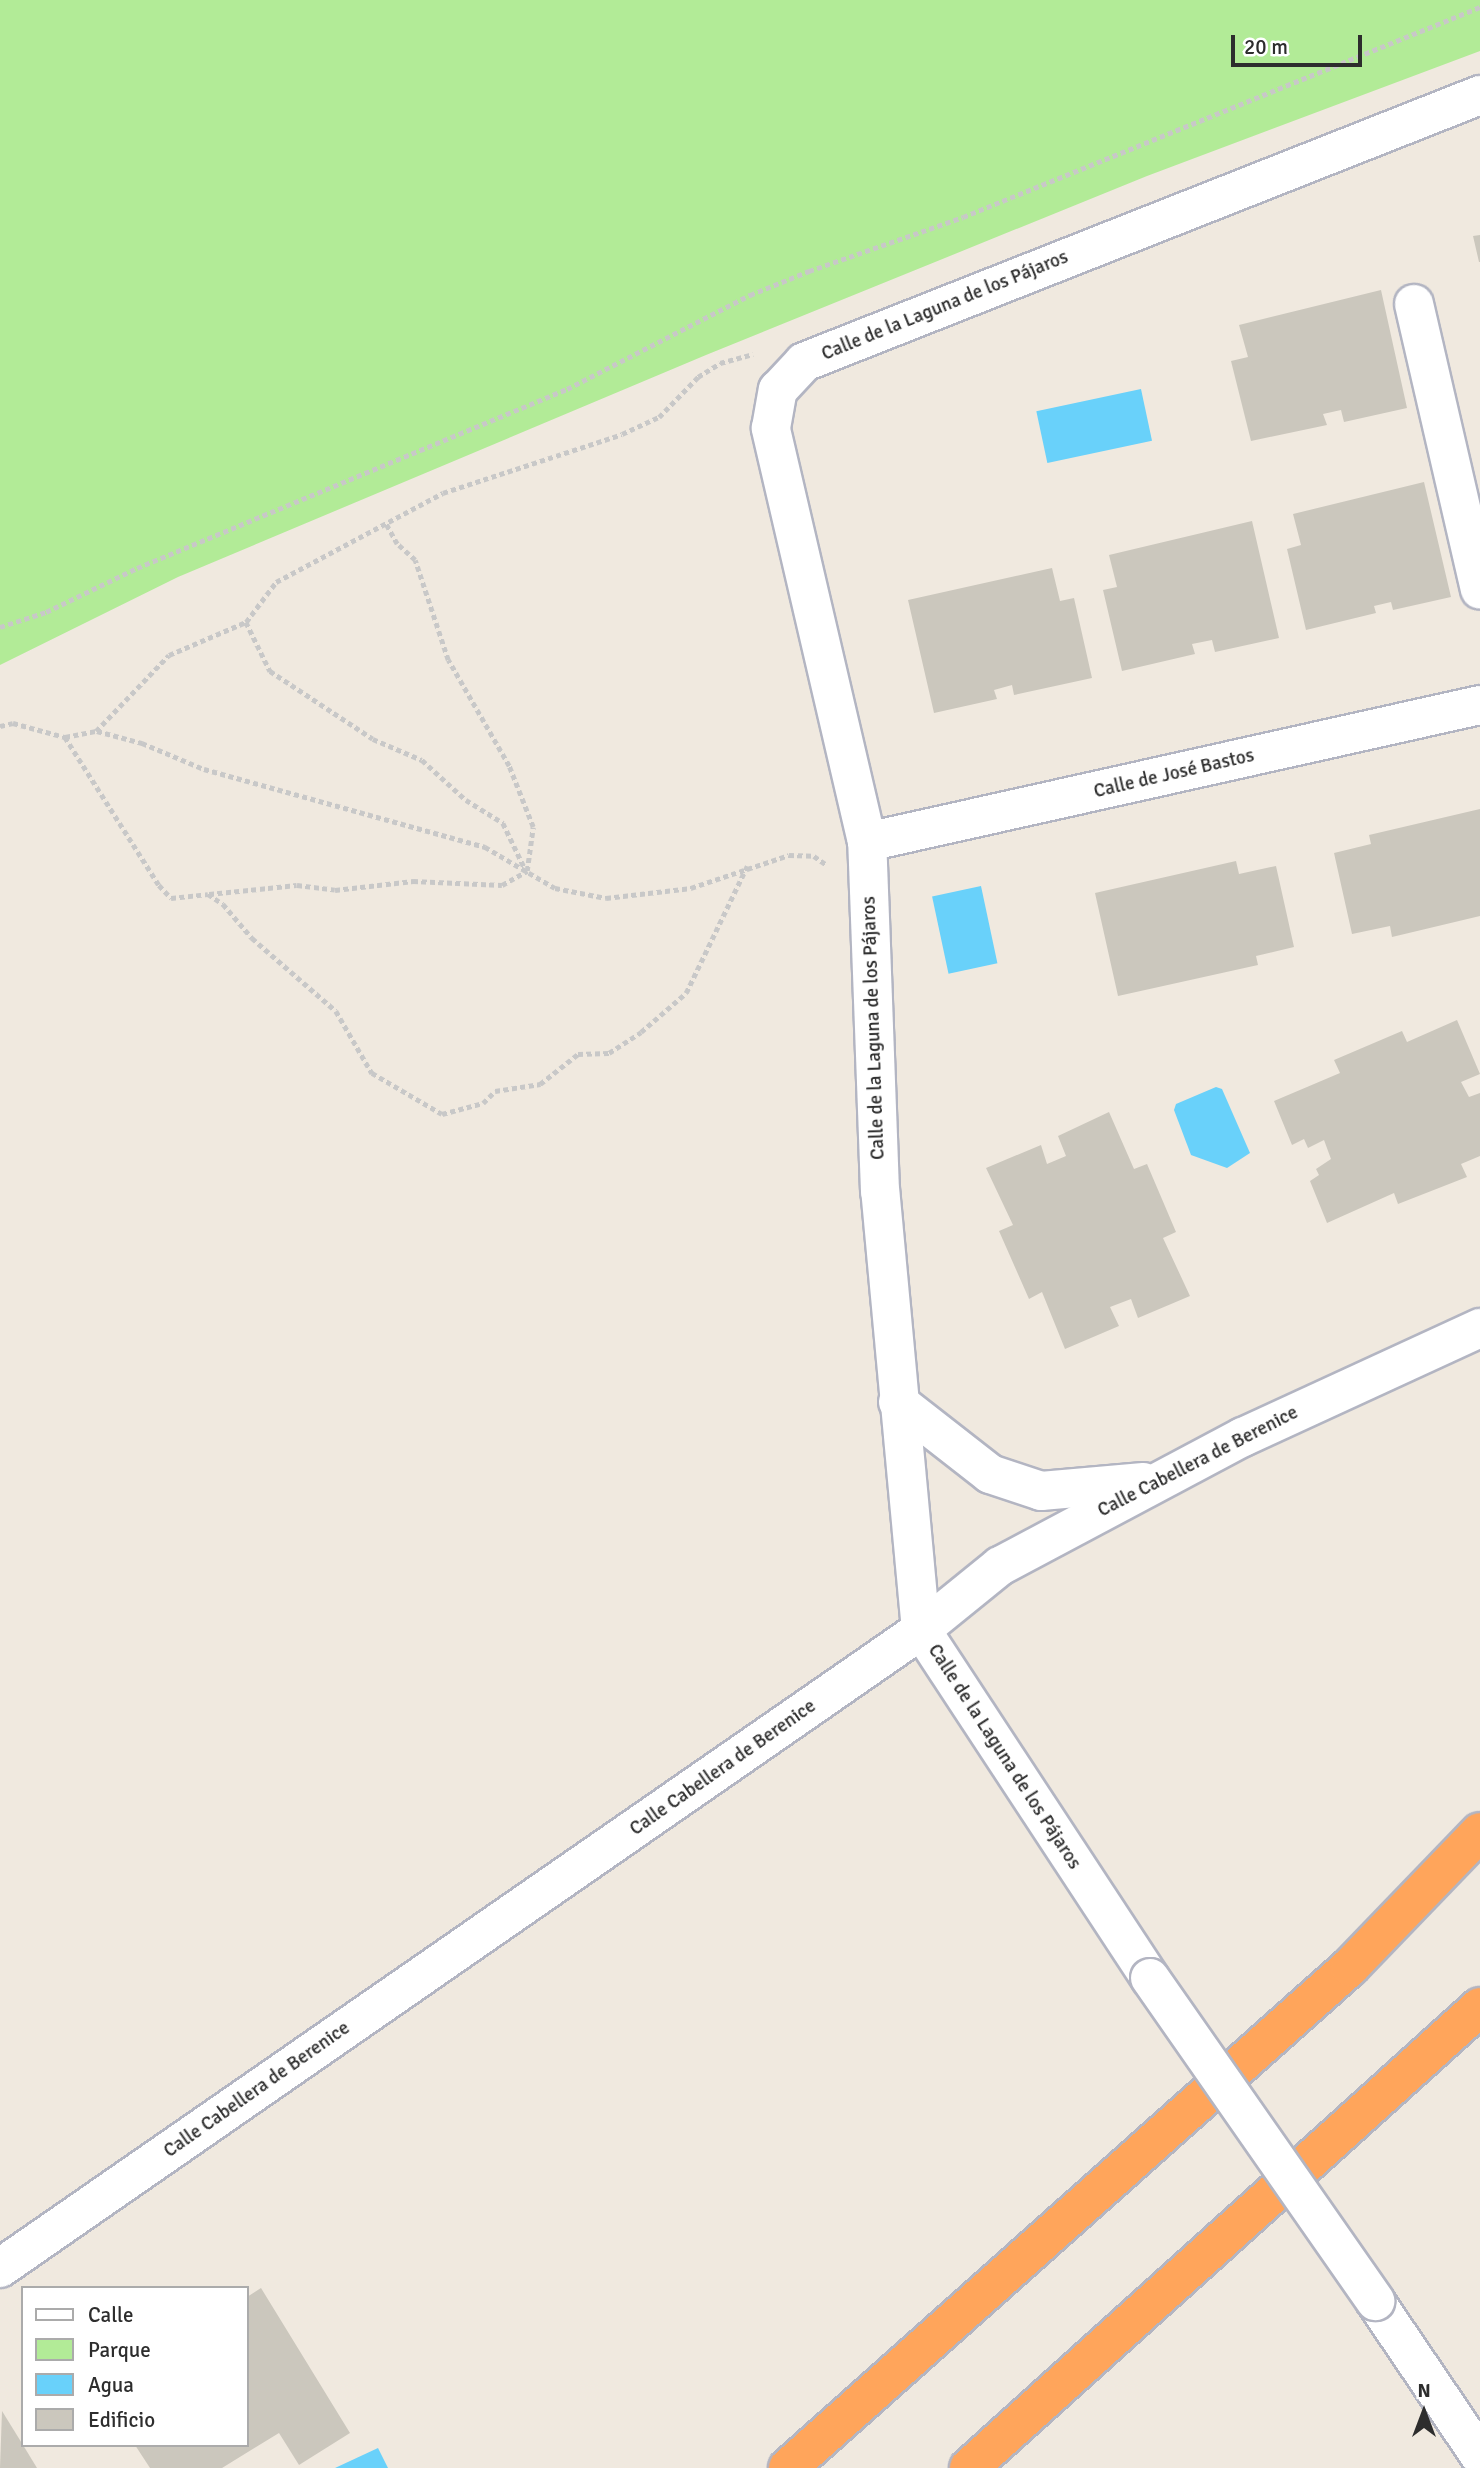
<!DOCTYPE html>
<html>
<head>
<meta charset="utf-8">
<style>
	body { margin:0 }
	#map { position:relative; width:1480px; height:2468px; overflow:hidden; background:#f0e9df; font-family:Signika,sans-serif }
	div>[style] { position:absolute }
	[style*='--x'] { left:calc(var(--x)*1px); top:calc(var(--y)*1px); width:calc(var(--w)*1px); rotate:calc(var(--a)*1deg) }
	.green>* { inset:0; background:#b2eb97 }
	.water>* { inset:0; background:#69d1fa; transform-origin:0 0 }
	.building>* { inset:0; background:#cbc7bd }
	.path>* { height:4.5px; margin-top:-2.25px; transform-origin:0; background:repeating-linear-gradient(90deg,#c8c8c8 0 5px,transparent 0 8.5px) }
	.roads { filter:drop-shadow(2px 0 #b3b5c2) drop-shadow(-2px 0 #b3b5c2) drop-shadow(0 2px #b3b5c2) drop-shadow(0 -2px #b3b5c2) }
	.minor>* { height:38px; margin:-19px; padding:0 19px; transform-origin:19px; border-radius:19px; background:#fff }
	.highway>* { height:38px; margin:-19px; padding:0 19px; transform-origin:19px; border-radius:19px; background:#ffa55b }
	.bridges { filter:drop-shadow(2px 0 #b3b5c2) drop-shadow(-2px 0 #b3b5c2) drop-shadow(0 2px #b3b5c2) drop-shadow(0 -2px #b3b5c2) }
	.minor-bridge>* { height:38px; margin:-19px; padding:0 19px; transform-origin:19px; border-radius:19px; background:#fff }
	span { translate:-50% -50%; white-space:nowrap; text-align:center; line-height:1.15; -webkit-text-stroke:6px #fff; paint-order:stroke }
	.street-label { font-size:19px; color:#2d2d2d }
	.legend { position:absolute; left:21px; top:2286px; width:228px; height:161px; box-sizing:border-box; background:#fff; border:2px solid #ababab; margin:0; padding:9px 12px; list-style:none; font-size:21px; color:#2d2d2d }
	.legend li { display:flex; align-items:center; gap:14px; height:35px }
	.legend b { width:35px; border:2px solid #ababab }
	.north { position:absolute; left:1389px; top:2377px; width:70px; height:70px; -webkit-text-stroke:5px #fff; paint-order:stroke; rotate:0deg; font-size:19px; font-weight:700; line-height:28px; text-align:center; color:#2d2d2d }
	.north::after { content:''; display:block; margin:auto; width:24px; height:32px; background:#2d2d2d; clip-path:polygon(50% 0,100% 100%,50% 72%,0 100%) }
	.scale { position:absolute; left:1231px; top:35px; width:131px; height:32px; box-sizing:border-box; border:4px solid #2d2d2d; border-top:0; padding-left:9px; font-size:21px; line-height:24px; white-space:nowrap; color:#2d2d2d; -webkit-text-stroke:5px #fff; paint-order:stroke }
</style>
</head>
<body>
<div id="map">
	<div class="green">
		<i style="clip-path:polygon(0 0,1480px 0,1480px 51px,1147px 176px,706px 355px,178px 577px,0 665px)"></i>
	</div>
	<div class="water">
		<i style="left:1141px;top:389px;width:53px;height:107px;rotate:78deg"></i>
		<i style="left:981px;top:886px;width:79px;height:50px;rotate:78deg"></i>
		<i style="clip-path:polygon(1216px 1087px,1222px 1089px,1250px 1153px,1227px 1168px,1191px 1155px,1174px 1110px,1176px 1104px)"></i>
		<i style="clip-path:polygon(378px 2448px,388px 2468px,335px 2468px)"></i>
	</div>
	<div class="building">
		<i style="clip-path:polygon(1480px 235px,1480px 262px,1479px 262px,1473px 236px)"></i>
		<i style="clip-path:polygon(1381px 290px,1407px 408px,1344px 422px,1341px 410px,1323px 414px,1327px 425px,1251px 441px,1231px 361px,1248px 357px,1239px 325px)"></i>
		<i style="clip-path:polygon(1424px 482px,1451px 597px,1393px 610px,1391px 602px,1374px 606px,1376px 613px,1306px 630px,1287px 549px,1301px 545px,1293px 514px)"></i>
		<i style="clip-path:polygon(1252px 521px,1279px 638px,1215px 652px,1212px 640px,1192px 644px,1195px 654px,1122px 671px,1103px 590px,1117px 587px,1109px 555px)"></i>
		<i style="clip-path:polygon(1052px 568px,1060px 601px,1074px 598px,1092px 678px,1014px 695px,1012px 685px,994px 690px,997px 699px,934px 713px,908px 600px)"></i>
		<i style="clip-path:polygon(1480px 809px,1480px 916px,1392px 937px,1390px 926px,1352px 934px,1334px 853px,1371px 844px,1369px 835px)"></i>
		<i style="clip-path:polygon(1236px 861px,1239px 874px,1276px 866px,1294px 947px,1256px 956px,1258px 965px,1118px 996px,1095px 893px)"></i>
		<i style="clip-path:polygon(1457px 1020px,1480px 1074px,1461px 1082px,1469px 1097px,1480px 1093px,1480px 1156px,1461px 1164px,1467px 1177px,1398px 1204px,1394px 1193px,1327px 1223px,1310px 1181px,1319px 1175px,1316px 1169px,1331px 1159px,1324px 1140px,1308px 1148px,1304px 1139px,1292px 1145px,1274px 1101px,1340px 1073px,1334px 1060px,1402px 1031px,1407px 1042px)"></i>
		<i style="clip-path:polygon(1109px 1112px,1134px 1169px,1147px 1164px,1176px 1232px,1163px 1238px,1190px 1296px,1138px 1318px,1131px 1299px,1110px 1307px,1119px 1326px,1065px 1349px,1042px 1292px,1029px 1299px,999px 1231px,1013px 1225px,986px 1168px,1041px 1145px,1047px 1164px,1066px 1156px,1058px 1136px)"></i>
		<i style="clip-path:polygon(261px 2288px,350px 2433px,299px 2465px,279px 2433px,222px 2468px,150px 2468px,135px 2445px,247px 2445px,247px 2297px)"></i>
		<i style="clip-path:polygon(2px 2411px,23px 2445px,37px 2468px,0 2468px)"></i>
	</div>
	<div class="path">
		<i style="--x:246;--y:622;--w:55;--a:63.9"></i>
		<i style="--x:270;--y:671;--w:123;--a:33.4"></i>
		<i style="--x:373;--y:739;--w:53;--a:23.2"></i>
		<i style="--x:422;--y:760;--w:59;--a:42.3"></i>
		<i style="--x:466;--y:800;--w:44;--a:31.9"></i>
		<i style="--x:503;--y:823;--w:53;--a:64.4"></i>
		<i style="--x:0;--y:627;--w:48;--a:-18.1"></i>
		<i style="--x:46;--y:612;--w:101;--a:-25.8"></i>
		<i style="--x:137;--y:568;--w:466;--a:-22.6"></i>
		<i style="--x:567;--y:389;--w:206;--a:-27.2"></i>
		<i style="--x:750;--y:295;--w:64;--a:-22.1"></i>
		<i style="--x:809;--y:271;--w:163;--a:-19.3"></i>
		<i style="--x:963;--y:217;--w:558;--a:-22.11"></i>
		<i style="--x:0;--y:726;--w:13;--a:-13"></i>
		<i style="--x:13;--y:723;--w:54;--a:15.1"></i>
		<i style="--x:65;--y:737;--w:32;--a:-11"></i>
		<i style="--x:96;--y:731;--w:105;--a:-46.2"></i>
		<i style="--x:169;--y:655;--w:84;--a:-23.2"></i>
		<i style="--x:246;--y:622;--w:50;--a:-53.1"></i>
		<i style="--x:276;--y:582;--w:189;--a:-28.1"></i>
		<i style="--x:443;--y:493;--w:188;--a:-18.2"></i>
		<i style="--x:622;--y:434;--w:41;--a:-24.7"></i>
		<i style="--x:659;--y:417;--w:56;--a:-45.7"></i>
		<i style="--x:698;--y:377;--w:26;--a:-32"></i>
		<i style="--x:720;--y:363;--w:34;--a:-15"></i>
		<i style="--x:97;--y:731;--w:47;--a:14.9"></i>
		<i style="--x:142;--y:743;--w:67;--a:22.8"></i>
		<i style="--x:204;--y:769;--w:292;--a:15.5"></i>
		<i style="--x:485;--y:847;--w:81;--a:30.4"></i>
		<i style="--x:555;--y:888;--w:52;--a:11.1"></i>
		<i style="--x:606;--y:898;--w:86;--a:-6.7"></i>
		<i style="--x:691;--y:888;--w:103;--a:-18.6"></i>
		<i style="--x:789;--y:855;--w:25;--a:2"></i>
		<i style="--x:814;--y:856;--w:16;--a:35"></i>
		<i style="--x:65;--y:737;--w:175;--a:57.6"></i>
		<i style="--x:159;--y:885;--w:18;--a:47"></i>
		<i style="--x:171;--y:898;--w:37;--a:-6"></i>
		<i style="--x:208;--y:894;--w:18;--a:34"></i>
		<i style="--x:223;--y:904;--w:45;--a:49.5"></i>
		<i style="--x:252;--y:938;--w:111;--a:41"></i>
		<i style="--x:336;--y:1011;--w:72;--a:59.9"></i>
		<i style="--x:372;--y:1073;--w:81;--a:30.4"></i>
		<i style="--x:442;--y:1114;--w:42;--a:-15"></i>
		<i style="--x:483;--y:1103;--w:17;--a:-45"></i>
		<i style="--x:495;--y:1091;--w:46;--a:-8.8"></i>
		<i style="--x:540;--y:1084;--w:48;--a:-38.3"></i>
		<i style="--x:578;--y:1054;--w:31;--a:-2"></i>
		<i style="--x:609;--y:1053;--w:38;--a:-33"></i>
		<i style="--x:641;--y:1032;--w:60;--a:-40.9"></i>
		<i style="--x:686;--y:993;--w:141;--a:-64.3"></i>
		<i style="--x:209;--y:894;--w:88;--a:-5.8"></i>
		<i style="--x:297;--y:885;--w:38;--a:7"></i>
		<i style="--x:335;--y:890;--w:79;--a:-6.6"></i>
		<i style="--x:413;--y:881;--w:89;--a:2.6"></i>
		<i style="--x:502;--y:885;--w:29;--a:-29"></i>
		<i style="--x:527;--y:871;--w:44;--a:-82.2"></i>
		<i style="--x:533;--y:827;--w:66;--a:-111.5"></i>
		<i style="--x:509;--y:766;--w:122;--a:-119.9"></i>
		<i style="--x:448;--y:660;--w:105;--a:-108.3"></i>
		<i style="--x:415;--y:560;--w:24;--a:-138"></i>
		<i style="--x:397;--y:544;--w:23;--a:-119"></i>
	</div>
	<div class="roads">
		<div class="minor">
			<i style="--x:1414;--y:304;--w:293;--a:77"></i>
			<i style="--x:867;--y:842;--w:628;--a:-12.6"></i>
			<i style="--x:898;--y:1402;--w:117;--a:38"></i>
			<i style="--x:990;--y:1474;--w:54;--a:18.4"></i>
			<i style="--x:1041;--y:1491;--w:103;--a:-5"></i>
			<i style="--x:1150;--y:1978;--w:417;--a:-123.3"></i>
			<i style="--x:921;--y:1630;--w:441;--a:-95.3"></i>
			<i style="--x:880;--y:1191;--w:349;--a:-92.1"></i>
			<i style="--x:867;--y:842;--w:425;--a:-103.1"></i>
			<i style="--x:771;--y:428;--w:39;--a:-80"></i>
			<i style="--x:778;--y:390;--w:38;--a:-47"></i>
			<i style="--x:804;--y:362;--w:727;--a:-21.55"></i>
			<i style="--x:0;--y:2268;--w:1120;--a:-34.71"></i>
			<i style="--x:921;--y:1630;--w:102;--a:-39"></i>
			<i style="--x:1000;--y:1566;--w:275;--a:-28"></i>
			<i style="--x:1243;--y:1437;--w:261;--a:-24.7"></i>
			<i style="--x:1375;--y:2301;--w:187;--a:55.9"></i>
		</div>
		<div class="highway">
			<i style="--x:788;--y:2468;--w:753;--a:-41.72"></i>
			<i style="--x:1350;--y:1967;--w:187;--a:-46.1"></i>
			<i style="--x:969;--y:2468;--w:688;--a:-42.06"></i>
		</div>
	</div>
	<div class="bridges">
		<div class="minor-bridge">
			<i style="--x:1150;--y:1978;--w:394;--a:55.1"></i>
		</div>
	</div>
	<div class="street-label">
		<span style="left:945px;top:306px;rotate:-22deg">Calle de la Laguna de los Pájaros</span>
		<span style="left:1174px;top:774px;rotate:-13deg">Calle de José Bastos</span>
		<span style="left:874px;top:1028px;rotate:-92deg">Calle de la Laguna de los Pájaros</span>
		<span style="left:1198px;top:1462px;rotate:-27deg">Calle Cabellera de Berenice</span>
		<span style="left:1004px;top:1757px;rotate:57deg">Calle de la Laguna de los Pájaros</span>
		<span style="left:723px;top:1768px;rotate:-35deg">Calle Cabellera de Berenice</span>
		<span style="left:257px;top:2090px;rotate:-35deg">Calle Cabellera de Berenice</span>
	</div>
	<ul class="legend">
	<li><b style="height:9px;background:#fff"></b>Calle</li>
	<li><b style="height:19px;background:#b2eb97"></b>Parque</li>
	<li><b style="height:19px;background:#69d1fa"></b>Agua</li>
	<li><b style="height:19px;background:#cbc7bd"></b>Edificio</li>
	</ul>
	<div class="north">N</div>
	<div class="scale">20 m</div>
</div>
</body>
</html>
